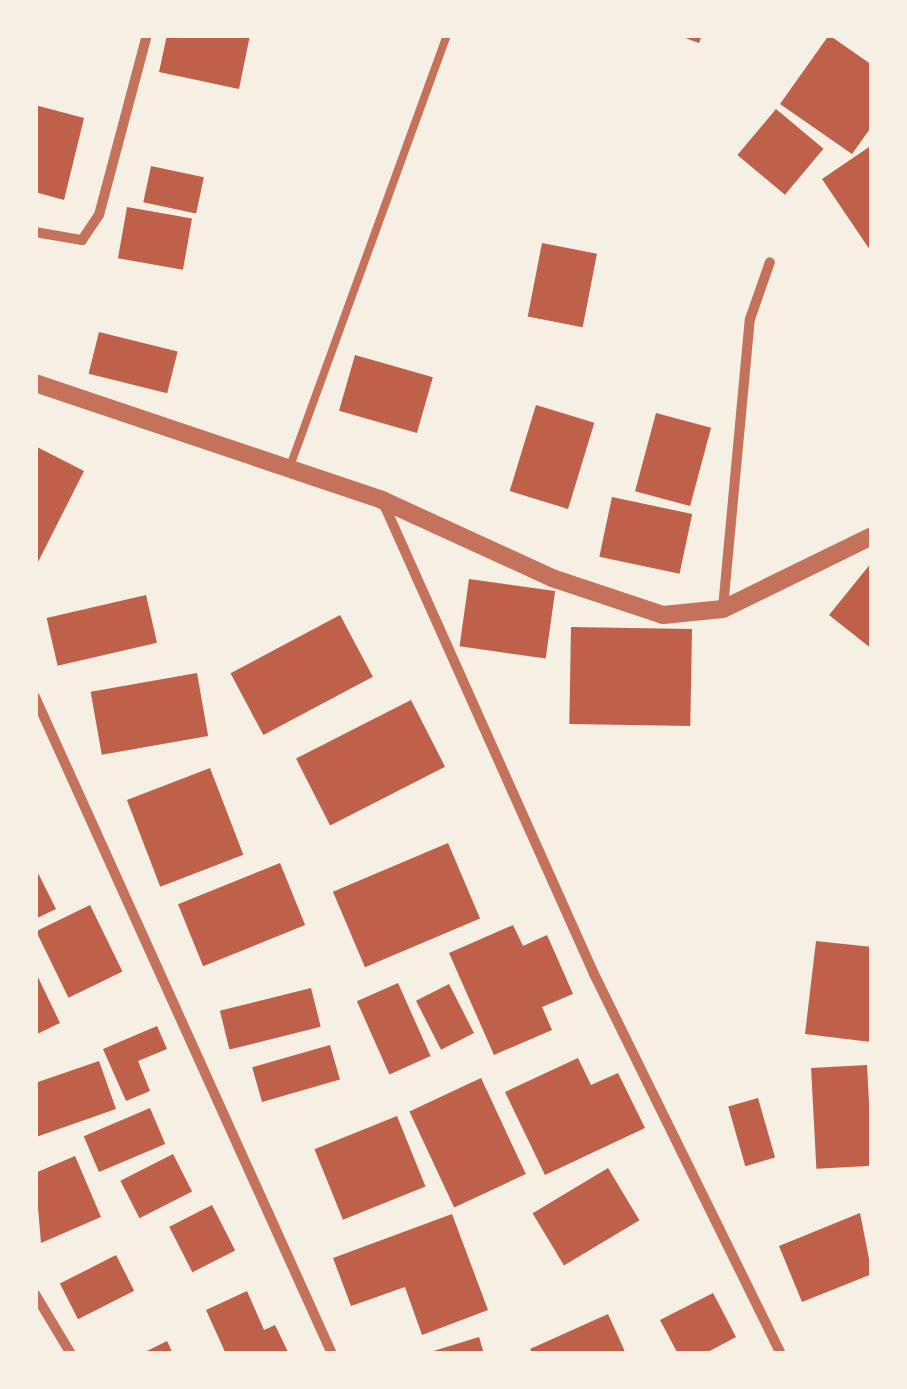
<!DOCTYPE html>
<html>
<head>
<meta charset="utf-8">
<style>
	body { margin:0 }
	#map { position:relative; width:907px; height:1389px; overflow:hidden; background:#f6efe4; font-family:"Playfair Display",serif }
	div>[style] { position:absolute }
	[style*='--x'] { left:calc(var(--x)*1px); top:calc(var(--y)*1px); width:calc(var(--w)*1px); rotate:calc(var(--a)*1deg) }
	.building>* { inset:0; background:#bf614a; transform-origin:0 0 }
	.service>* { height:8px; margin:-4px; padding:0 4px; transform-origin:4px; border-radius:4px; background:#c5725c }
	.minor>* { height:10px; margin:-5px; padding:0 5px; transform-origin:5px; border-radius:5px; background:#c5725c }
	.tertiary>* { height:18px; margin:-9px; padding:0 9px; transform-origin:9px; border-radius:9px; background:#c5725c }
	span { translate:-50% -50%; white-space:nowrap; text-align:center; line-height:1.15; -webkit-text-stroke:9px #f6efe4; paint-order:stroke }
	.frame { position:absolute; inset:0; border:38px solid #f6efe4; pointer-events:none }
</style>
</head>
<body>
<div id="map">
	<div class="building">
		<i style="clip-path:polygon(167px 35px,250px 35px,239px 89px,159px 72px)"></i>
		<i style="clip-path:polygon(677px 35px,702px 35px,699px 43px)"></i>
		<i style="clip-path:polygon(829px 35px,872px 65px,872px 126px,852px 154px,780px 104px)"></i>
		<i style="clip-path:polygon(35px 105px,84px 118px,64px 200px,35px 192px)"></i>
		<i style="left:776px;top:109px;width:62px;height:60px;rotate:40deg"></i>
		<i style="clip-path:polygon(872px 145px,872px 253px,822px 179px)"></i>
		<i style="left:151px;top:166px;width:54px;height:37px;rotate:12deg"></i>
		<i style="left:127px;top:207px;width:66px;height:52px;rotate:10deg"></i>
		<i style="left:542px;top:243px;width:56px;height:75px;rotate:11deg"></i>
		<i style="left:99px;top:332px;width:81px;height:43px;rotate:14deg"></i>
		<i style="left:355px;top:355px;width:81px;height:58px;rotate:16deg"></i>
		<i style="left:536px;top:405px;width:61px;height:90px;rotate:17deg"></i>
		<i style="left:656px;top:413px;width:57px;height:81px;rotate:15deg"></i>
		<i style="clip-path:polygon(35px 446px,84px 471px,35px 568px)"></i>
		<i style="left:612px;top:497px;width:82px;height:61px;rotate:12deg"></i>
		<i style="clip-path:polygon(872px 562px,872px 649px,829px 615px)"></i>
		<i style="left:469px;top:579px;width:87px;height:68px;rotate:8deg"></i>
		<i style="left:146px;top:595px;width:49px;height:102px;rotate:77deg"></i>
		<i style="left:340px;top:615px;width:70px;height:124px;rotate:62deg"></i>
		<i style="left:571px;top:627px;width:121px;height:97px;rotate:1deg"></i>
		<i style="left:197px;top:673px;width:64px;height:108px;rotate:80deg"></i>
		<i style="left:411px;top:700px;width:75px;height:129px;rotate:63deg"></i>
		<i style="left:210px;top:768px;width:93px;height:89px;rotate:69deg"></i>
		<i style="left:448px;top:843px;width:82px;height:125px;rotate:67deg"></i>
		<i style="left:280px;top:863px;width:67px;height:110px;rotate:68deg"></i>
		<i style="clip-path:polygon(35px 867px,56px 909px,35px 919px)"></i>
		<i style="left:90px;top:905px;width:74px;height:60px;rotate:64deg"></i>
		<i style="clip-path:polygon(513px 925px,523px 946px,547px 935px,573px 994px,542px 1007px,552px 1030px,494px 1055px,449px 953px)"></i>
		<i style="clip-path:polygon(816px 941px,872px 947px,871px 1042px,805px 1034px)"></i>
		<i style="clip-path:polygon(35px 971px,60px 1023px,35px 1035px)"></i>
		<i style="left:398px;top:983px;width:80px;height:45px;rotate:66deg"></i>
		<i style="left:449px;top:984px;width:55px;height:37px;rotate:63deg"></i>
		<i style="left:311px;top:988px;width:40px;height:94px;rotate:76deg"></i>
		<i style="clip-path:polygon(157px 1026px,167px 1049px,138px 1061px,150px 1091px,126px 1101px,103px 1049px)"></i>
		<i style="left:330px;top:1045px;width:36px;height:81px;rotate:74deg"></i>
		<i style="clip-path:polygon(578px 1058px,591px 1085px,618px 1073px,645px 1128px,545px 1175px,505px 1092px)"></i>
		<i style="clip-path:polygon(99px 1061px,116px 1109px,36px 1137px,35px 1083px)"></i>
		<i style="left:867px;top:1065px;width:101px;height:56px;rotate:87deg"></i>
		<i style="left:481px;top:1078px;width:106px;height:79px;rotate:65deg"></i>
		<i style="left:758px;top:1098px;width:62px;height:31px;rotate:74deg"></i>
		<i style="left:150px;top:1108px;width:39px;height:72px;rotate:67deg"></i>
		<i style="left:397px;top:1116px;width:76px;height:89px;rotate:68deg"></i>
		<i style="left:173px;top:1154px;width:42px;height:59px;rotate:63deg"></i>
		<i style="clip-path:polygon(75px 1156px,101px 1217px,41px 1243px,35px 1173px)"></i>
		<i style="left:608px;top:1168px;width:61px;height:88px;rotate:59deg"></i>
		<i style="left:212px;top:1205px;width:51px;height:48px;rotate:63deg"></i>
		<i style="clip-path:polygon(860px 1213px,872px 1274px,802px 1302px,779px 1246px)"></i>
		<i style="clip-path:polygon(452px 1214px,488px 1310px,422px 1335px,405px 1287px,351px 1306px,333px 1258px)"></i>
		<i style="left:116px;top:1255px;width:40px;height:63px;rotate:63deg"></i>
		<i style="clip-path:polygon(247px 1291px,264px 1330px,275px 1325px,288px 1352px,226px 1354px,206px 1310px)"></i>
		<i style="clip-path:polygon(713px 1293px,736px 1337px,704px 1354px,678px 1354px,660px 1320px)"></i>
		<i style="clip-path:polygon(608px 1314px,626px 1354px,533px 1354px,530px 1349px)"></i>
		<i style="clip-path:polygon(479px 1337px,484px 1354px,427px 1354px,427px 1353px)"></i>
		<i style="clip-path:polygon(167px 1341px,173px 1354px,141px 1354px)"></i>
	</div>
	<div class="service">
		<i style="--x:289;--y:469;--w:462;--a:-70"></i>
	</div>
	<div class="minor">
		<i style="--x:35;--y:232;--w:48;--a:9.7"></i>
		<i style="--x:82;--y:240;--w:30;--a:-56"></i>
		<i style="--x:99;--y:215;--w:186;--a:-75.1"></i>
		<i style="--x:382;--y:500;--w:519;--a:65.9"></i>
		<i style="--x:594;--y:974;--w:424;--a:63.8"></i>
		<i style="--x:723;--y:608;--w:290;--a:-84.7"></i>
		<i style="--x:750;--y:319;--w:60;--a:-70.7"></i>
		<i style="--x:35;--y:697;--w:721;--a:65.67"></i>
		<i style="--x:35;--y:1294;--w:70;--a:59"></i>
	</div>
	<div class="tertiary">
		<i style="--x:35;--y:383;--w:366;--a:18.6"></i>
		<i style="--x:382;--y:500;--w:187;--a:24.6"></i>
		<i style="--x:552;--y:578;--w:117;--a:18.4"></i>
		<i style="--x:663;--y:615;--w:60;--a:-5.7"></i>
		<i style="--x:723;--y:609;--w:166;--a:-26.1"></i>
	</div>
	<div class="frame"></div>
</div>
</body>
</html>
